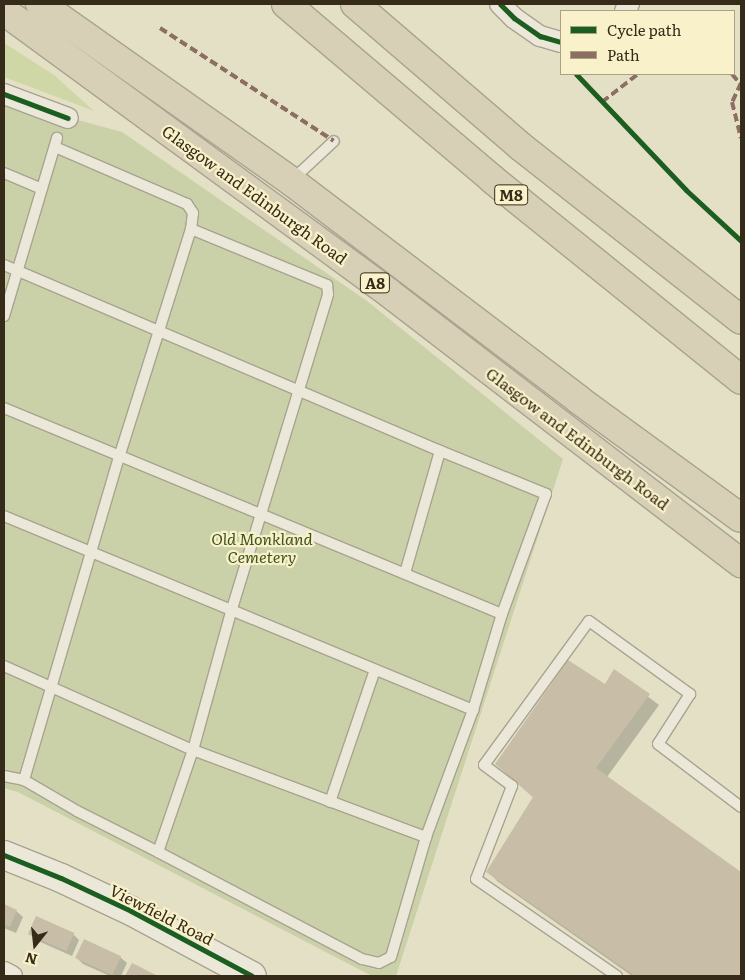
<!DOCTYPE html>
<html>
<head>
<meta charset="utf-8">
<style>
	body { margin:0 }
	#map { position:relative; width:745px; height:980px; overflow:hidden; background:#e4e0c6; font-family:Literata,serif }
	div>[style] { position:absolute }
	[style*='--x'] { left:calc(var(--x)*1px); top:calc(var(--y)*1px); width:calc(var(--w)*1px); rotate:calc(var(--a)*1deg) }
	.green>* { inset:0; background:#cfd7a7 }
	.cemetery>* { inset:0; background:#cad0a7 }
	.shadow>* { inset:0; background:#0003 }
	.building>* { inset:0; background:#c8bda7; transform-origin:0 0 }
	.roads { filter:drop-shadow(1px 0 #a8a390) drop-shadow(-1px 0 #a8a390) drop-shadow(0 1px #a8a390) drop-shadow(0 -1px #a8a390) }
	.lane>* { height:10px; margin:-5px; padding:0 5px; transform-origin:5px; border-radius:5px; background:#ebe8d9 }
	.street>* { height:20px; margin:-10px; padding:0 10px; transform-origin:10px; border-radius:10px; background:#ebe8d9 }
	.secondary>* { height:28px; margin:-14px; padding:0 14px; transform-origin:14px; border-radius:14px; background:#ebe8d9 }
	.highway>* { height:28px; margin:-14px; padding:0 14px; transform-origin:14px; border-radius:14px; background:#d7d0b7 }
	.quiet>* { height:4px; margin-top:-2px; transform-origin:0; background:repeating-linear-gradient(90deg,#8d6e63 0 8px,transparent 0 12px) }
	.cycleway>* { height:5px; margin:-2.5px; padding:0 2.5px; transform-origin:2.5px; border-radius:2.5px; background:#1b5e20 }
	span { translate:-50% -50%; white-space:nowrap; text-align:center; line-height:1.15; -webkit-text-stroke:4.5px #f8f1c9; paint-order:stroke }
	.shield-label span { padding:1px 4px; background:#f8f1c9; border:1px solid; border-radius:4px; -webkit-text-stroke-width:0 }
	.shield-label { font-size:15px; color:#362b19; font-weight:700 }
	.street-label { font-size:16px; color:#362b19 }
	.park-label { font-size:16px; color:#3e541e; font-style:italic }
	.frame { position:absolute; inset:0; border:5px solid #362b19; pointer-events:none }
	.legend { position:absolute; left:560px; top:10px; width:175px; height:65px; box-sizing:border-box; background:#f8f1c9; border:1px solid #aaa283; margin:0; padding:6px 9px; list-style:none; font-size:15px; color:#362b19 }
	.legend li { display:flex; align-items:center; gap:10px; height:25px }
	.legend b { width:25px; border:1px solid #aaa283 }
	.north { position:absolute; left:10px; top:920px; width:50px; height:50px; -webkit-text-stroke:4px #f8f1c9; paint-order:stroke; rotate:196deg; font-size:14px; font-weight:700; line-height:20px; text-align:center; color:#362b19 }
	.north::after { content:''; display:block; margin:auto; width:18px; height:22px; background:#362b19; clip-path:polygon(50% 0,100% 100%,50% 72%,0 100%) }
</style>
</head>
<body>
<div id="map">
	<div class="green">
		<i style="clip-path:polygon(4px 43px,54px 75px,94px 111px,4px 77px)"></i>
	</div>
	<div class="cemetery">
		<i style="clip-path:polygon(4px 100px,122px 132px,367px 301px,563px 459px,396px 976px,372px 976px,18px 792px,4px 788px)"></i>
	</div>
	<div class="shadow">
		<i style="clip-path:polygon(614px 671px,659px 705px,607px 777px,741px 874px,741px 976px,632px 976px,497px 881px,488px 871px,534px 798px,507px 774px,605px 686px)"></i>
		<i style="clip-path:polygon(4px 906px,16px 911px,23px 917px,16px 933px,4px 928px)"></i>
		<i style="clip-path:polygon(30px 933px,73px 934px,79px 940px,72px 956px,36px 940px)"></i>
		<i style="clip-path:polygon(120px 957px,127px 963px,121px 976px,110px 976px,83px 964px,77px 958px)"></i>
	</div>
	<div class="building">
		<i style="clip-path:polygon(568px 660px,605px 684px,614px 669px,650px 694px,596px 768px,741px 872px,741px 976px,635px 976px,486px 872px,533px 797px,495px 764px)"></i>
		<i style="clip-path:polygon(4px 904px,17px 910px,10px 927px,4px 925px)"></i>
		<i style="left:36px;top:916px;width:42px;height:20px;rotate:24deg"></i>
		<i style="left:84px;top:939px;width:41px;height:21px;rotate:25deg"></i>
		<i style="clip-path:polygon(132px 963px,158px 976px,125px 976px)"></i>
	</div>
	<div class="roads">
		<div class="lane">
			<i style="--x:55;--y:147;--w:144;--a:23.4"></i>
			<i style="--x:187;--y:204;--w:11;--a:56"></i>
			<i style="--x:193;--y:213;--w:16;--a:97"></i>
			<i style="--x:4;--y:173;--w:41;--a:22.8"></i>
			<i style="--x:292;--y:180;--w:57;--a:-42.9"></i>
			<i style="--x:4;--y:265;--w:474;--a:23.1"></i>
			<i style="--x:440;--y:451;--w:127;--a:106"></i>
			<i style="--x:4;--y:316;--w:186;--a:-73.4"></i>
			<i style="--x:4;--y:408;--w:539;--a:22.47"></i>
			<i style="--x:4;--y:516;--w:508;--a:22.47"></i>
			<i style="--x:473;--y:710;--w:100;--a:-73.2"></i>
			<i style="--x:502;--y:614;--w:128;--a:-69.9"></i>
			<i style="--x:546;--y:494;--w:117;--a:-157.8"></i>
			<i style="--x:4;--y:666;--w:207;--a:24"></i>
			<i style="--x:193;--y:750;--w:249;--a:20.5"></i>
			<i style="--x:4;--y:776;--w:20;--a:11"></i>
			<i style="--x:24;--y:780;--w:61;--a:30.3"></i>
			<i style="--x:77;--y:811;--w:91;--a:26.8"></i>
			<i style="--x:158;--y:852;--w:108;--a:-71.1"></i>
			<i style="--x:193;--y:750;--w:143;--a:-74.6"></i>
			<i style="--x:231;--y:612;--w:332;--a:-73"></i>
			<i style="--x:328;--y:294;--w:9;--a:-96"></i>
			<i style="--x:327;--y:285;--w:147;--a:-157.6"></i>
			<i style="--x:191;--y:229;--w:239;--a:107.5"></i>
			<i style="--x:119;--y:457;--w:337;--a:106.4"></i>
			<i style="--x:330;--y:802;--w:139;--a:-71.2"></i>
			<i style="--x:158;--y:852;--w:230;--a:27.7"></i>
			<i style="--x:362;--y:959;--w:17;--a:13"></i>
			<i style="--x:379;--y:963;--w:13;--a:-27"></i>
			<i style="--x:391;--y:957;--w:125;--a:-73.7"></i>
			<i style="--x:426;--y:837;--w:135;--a:-69.7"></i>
			<i style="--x:617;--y:976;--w:171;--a:-145.5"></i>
			<i style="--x:476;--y:879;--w:100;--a:-68.8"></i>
			<i style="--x:512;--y:786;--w:35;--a:-143"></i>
			<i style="--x:484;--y:765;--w:178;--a:-53.9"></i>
			<i style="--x:589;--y:621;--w:125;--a:35.9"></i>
			<i style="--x:690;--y:694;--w:59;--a:122.6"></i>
			<i style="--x:658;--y:744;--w:104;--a:37.2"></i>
		</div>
		<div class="street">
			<i style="--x:500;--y:4;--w:20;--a:45"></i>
			<i style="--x:514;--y:18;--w:32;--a:35"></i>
			<i style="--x:540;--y:36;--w:22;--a:16"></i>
			<i style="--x:625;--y:11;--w:8;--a:-60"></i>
			<i style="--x:4;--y:94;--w:68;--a:20.6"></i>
			<i style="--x:4;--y:972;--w:9;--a:27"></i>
		</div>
		<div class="secondary">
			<i style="--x:4;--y:855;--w:61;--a:22"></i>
			<i style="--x:61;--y:878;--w:77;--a:25.2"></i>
			<i style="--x:131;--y:911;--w:137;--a:28.2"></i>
		</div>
		<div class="highway">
			<i style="--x:40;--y:4;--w:307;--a:35.2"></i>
			<i style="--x:291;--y:181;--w:362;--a:37.2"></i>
			<i style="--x:579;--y:400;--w:200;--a:36.1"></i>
			<i style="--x:286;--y:4;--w:270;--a:40.3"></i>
			<i style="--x:492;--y:179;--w:320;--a:38.9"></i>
			<i style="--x:355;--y:4;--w:218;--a:40.7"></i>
			<i style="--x:520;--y:146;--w:281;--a:38.2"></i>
			<i style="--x:4;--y:11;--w:477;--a:36.2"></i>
			<i style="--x:389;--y:293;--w:444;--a:37.5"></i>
		</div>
	</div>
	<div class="quiet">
		<i style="--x:160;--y:28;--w:207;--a:33"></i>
		<i style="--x:732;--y:74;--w:13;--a:51"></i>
		<i style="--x:741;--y:83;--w:21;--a:115"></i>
		<i style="--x:732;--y:102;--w:37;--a:76"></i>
		<i style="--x:602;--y:102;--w:46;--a:-37.9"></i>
	</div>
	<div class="cycleway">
		<i style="--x:500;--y:4;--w:20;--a:45"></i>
		<i style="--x:514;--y:18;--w:32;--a:35"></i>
		<i style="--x:540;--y:36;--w:22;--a:16"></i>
		<i style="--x:576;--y:74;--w:160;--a:46.5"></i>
		<i style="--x:686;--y:190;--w:75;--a:42.8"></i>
		<i style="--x:4;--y:94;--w:68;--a:20.6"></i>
		<i style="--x:4;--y:855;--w:61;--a:22"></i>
		<i style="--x:61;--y:878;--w:77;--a:25.2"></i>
		<i style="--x:131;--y:911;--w:137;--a:28.2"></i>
	</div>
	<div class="shield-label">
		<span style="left:511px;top:195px">M8</span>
		<span style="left:375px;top:283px">A8</span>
	</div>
	<div class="street-label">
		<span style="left:255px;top:194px;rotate:36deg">Glasgow and Edinburgh Road</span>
		<span style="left:578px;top:438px;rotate:37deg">Glasgow and Edinburgh Road</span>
		<span style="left:162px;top:914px;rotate:27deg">Viewfield Road</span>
	</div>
	<div class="park-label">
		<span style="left:262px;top:547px">Old Monkland<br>Cemetery</span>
	</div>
	<div class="frame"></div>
	<ul class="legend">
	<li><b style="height:6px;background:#1b5e20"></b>Cycle path</li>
	<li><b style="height:6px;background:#8d6e63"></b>Path</li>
	</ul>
	<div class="north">N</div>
</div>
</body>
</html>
